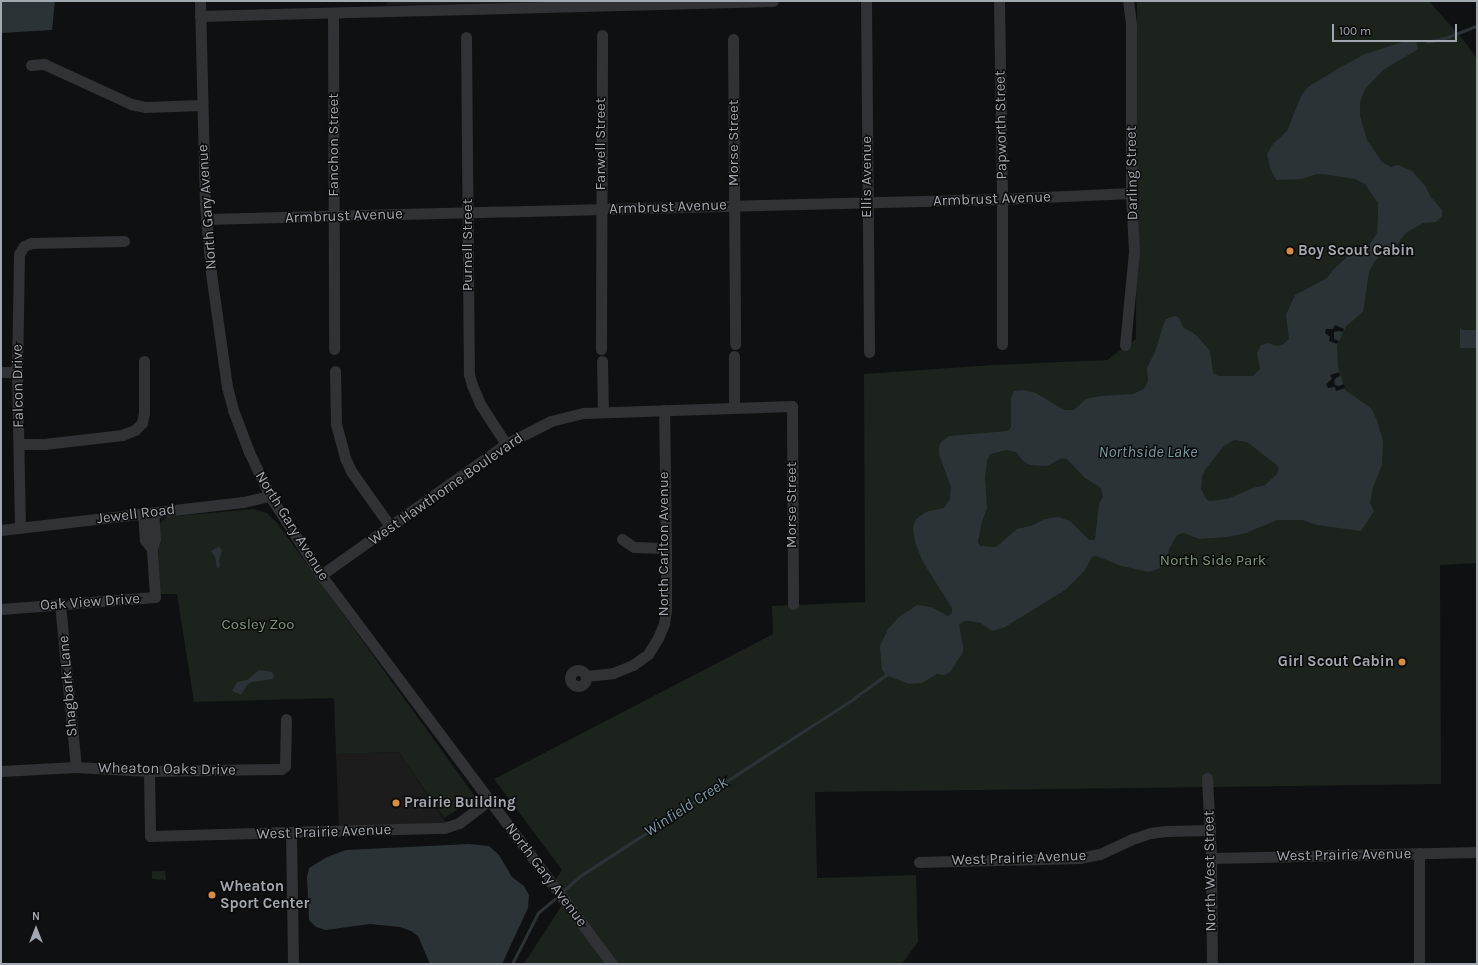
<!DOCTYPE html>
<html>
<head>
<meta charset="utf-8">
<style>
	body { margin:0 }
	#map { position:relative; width:1478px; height:965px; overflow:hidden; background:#0f1011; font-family:Karla,sans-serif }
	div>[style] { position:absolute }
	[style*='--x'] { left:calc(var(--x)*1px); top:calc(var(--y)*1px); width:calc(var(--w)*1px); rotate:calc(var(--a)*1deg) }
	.built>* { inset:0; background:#1c1c1d }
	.green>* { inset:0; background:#1c231c }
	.water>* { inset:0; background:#2b3337 }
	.pier>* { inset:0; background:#0f1011 }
	.stream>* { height:2.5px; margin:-1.25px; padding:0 1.25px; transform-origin:1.25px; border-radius:1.25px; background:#2b3337 }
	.minor>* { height:11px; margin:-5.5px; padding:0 5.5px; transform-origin:5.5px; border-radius:5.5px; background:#313235 }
	.minor>.ring { margin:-5.5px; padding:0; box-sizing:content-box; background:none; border:11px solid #313235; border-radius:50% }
	.dots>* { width:11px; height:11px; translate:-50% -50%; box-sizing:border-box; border:2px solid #0b0b0b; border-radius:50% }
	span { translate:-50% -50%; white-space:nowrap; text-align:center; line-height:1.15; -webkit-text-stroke:3px #0b0b0b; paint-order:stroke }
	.street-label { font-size:15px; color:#a2a8b0 }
	.poi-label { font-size:15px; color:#a2a8b0; font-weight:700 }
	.left { translate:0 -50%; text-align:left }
	.right { translate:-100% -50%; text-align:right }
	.park-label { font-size:15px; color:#7e997b }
	.water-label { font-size:16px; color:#7d9aa7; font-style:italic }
	.frame { position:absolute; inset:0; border:2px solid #a2a8b0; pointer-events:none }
	.north { position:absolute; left:16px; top:909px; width:40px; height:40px; -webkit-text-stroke:3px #0b0b0b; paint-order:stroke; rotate:0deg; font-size:11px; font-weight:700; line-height:16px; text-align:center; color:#a2a8b0 }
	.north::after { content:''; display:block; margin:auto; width:14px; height:18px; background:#a2a8b0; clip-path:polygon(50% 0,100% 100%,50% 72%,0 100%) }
	.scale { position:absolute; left:1332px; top:24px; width:125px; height:18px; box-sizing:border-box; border:2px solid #a2a8b0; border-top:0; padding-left:5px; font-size:12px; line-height:14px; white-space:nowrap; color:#a2a8b0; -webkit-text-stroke:3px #0b0b0b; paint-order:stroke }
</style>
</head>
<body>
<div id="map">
	<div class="built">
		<i style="clip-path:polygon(387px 1px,596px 1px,387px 5px)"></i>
		<i style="clip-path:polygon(399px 752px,447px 824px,339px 828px,336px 754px)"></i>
	</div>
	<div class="green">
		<i style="clip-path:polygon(1137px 1px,1429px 1px,1465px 42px,1477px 59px,1477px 563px,1440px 565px,1441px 784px,815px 792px,817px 878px,916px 875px,918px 942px,902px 964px,524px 964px,565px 900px,553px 884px,562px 870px,494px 779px,773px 634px,772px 606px,865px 602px,864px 374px,993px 365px,1107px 360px,1136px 339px)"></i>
		<i style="clip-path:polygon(253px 509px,267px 513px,278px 524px,476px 798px,444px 818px,399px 752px,336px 754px,334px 698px,194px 702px,177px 594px,160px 594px,158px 531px,161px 522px,167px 517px)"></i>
		<i style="clip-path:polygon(152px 871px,165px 871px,166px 880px,152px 879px)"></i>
	</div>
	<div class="water">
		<i style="clip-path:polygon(1px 1px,55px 1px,52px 30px,1px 33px)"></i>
		<i style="clip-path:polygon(evenodd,1409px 40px,1416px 40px,1418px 49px,1383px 70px,1365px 89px,1360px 102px,1360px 116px,1367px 140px,1382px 162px,1391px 167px,1398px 165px,1412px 171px,1426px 187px,1430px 196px,1442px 210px,1442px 216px,1436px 222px,1423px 223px,1406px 233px,1392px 251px,1380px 256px,1374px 262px,1369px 272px,1363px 312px,1346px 326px,1337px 346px,1338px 367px,1345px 390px,1371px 408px,1377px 420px,1383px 441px,1382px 465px,1373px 487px,1370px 503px,1374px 511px,1361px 531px,1317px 525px,1302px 520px,1277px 520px,1246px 533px,1227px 537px,1200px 539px,1183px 533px,1177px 535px,1169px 549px,1167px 560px,1162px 567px,1149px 572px,1122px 566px,1096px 556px,1092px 557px,1085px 570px,1065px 590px,1005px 627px,992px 631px,981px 623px,971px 621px,964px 621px,959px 625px,963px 645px,963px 652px,950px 672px,944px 675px,937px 674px,922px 683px,909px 684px,886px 675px,882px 670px,880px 646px,888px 629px,899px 617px,917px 605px,931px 607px,948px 616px,952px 613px,952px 608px,923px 562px,915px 542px,913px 527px,916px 519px,926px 512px,944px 508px,950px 499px,951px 487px,939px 454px,939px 446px,942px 441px,949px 436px,1008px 431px,1011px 427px,1011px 398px,1014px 391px,1024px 390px,1036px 393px,1064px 410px,1074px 410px,1086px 399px,1100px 396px,1133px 394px,1144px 389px,1148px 381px,1147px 368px,1155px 352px,1164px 323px,1166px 319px,1175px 316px,1179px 318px,1183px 327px,1196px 335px,1210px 351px,1213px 373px,1218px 376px,1253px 376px,1260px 369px,1257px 353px,1261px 345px,1269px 343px,1275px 346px,1283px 345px,1289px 339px,1286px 315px,1295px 295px,1327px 278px,1333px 270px,1350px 254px,1370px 244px,1377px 233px,1378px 216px,1378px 203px,1365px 184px,1355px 179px,1323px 174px,1317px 174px,1302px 179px,1276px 180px,1270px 168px,1267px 154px,1273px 144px,1287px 131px,1301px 96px,1308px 87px,1341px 67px,1365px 54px,1409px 40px,1234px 440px,1247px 442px,1277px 465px,1279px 468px,1277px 474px,1265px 485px,1253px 488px,1227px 499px,1210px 501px,1207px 500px,1201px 489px,1202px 477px,1205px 470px,1223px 447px,1234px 440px,1409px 40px,1007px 450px,1016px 452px,1023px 461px,1030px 465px,1047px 466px,1062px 458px,1067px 459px,1085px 478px,1101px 488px,1103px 497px,1099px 504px,1095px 540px,1089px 540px,1070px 521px,1058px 517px,1045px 519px,1031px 526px,1017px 529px,996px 547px,980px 546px,978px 542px,982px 521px,987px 509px,985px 478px,987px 461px,990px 454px,1007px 450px)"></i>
		<i style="clip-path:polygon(1460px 328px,1462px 330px,1477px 330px,1477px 348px,1460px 348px)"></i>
		<i style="clip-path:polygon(219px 547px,222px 550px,219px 561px,220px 566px,217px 569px,215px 557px,211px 551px)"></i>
		<i style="clip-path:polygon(259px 670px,272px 672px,274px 675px,273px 679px,252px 682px,247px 685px,241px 695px,232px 691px,237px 682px,247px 680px)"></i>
		<i style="clip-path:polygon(469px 844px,489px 846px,499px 855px,512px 877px,524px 886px,529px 895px,528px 908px,502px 964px,430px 964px,418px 936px,411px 931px,400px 927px,370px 924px,326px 930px,316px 927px,309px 920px,307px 877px,309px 868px,327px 857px,346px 850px)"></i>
	</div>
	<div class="pier">
		<i style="clip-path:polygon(1335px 325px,1344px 329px,1343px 332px,1338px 331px,1334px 332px,1334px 339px,1339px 341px,1337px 344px,1329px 341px,1330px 337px,1325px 333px,1326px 329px,1333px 329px)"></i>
		<i style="clip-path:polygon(1339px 372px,1340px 376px,1336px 378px,1334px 381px,1335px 385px,1339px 386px,1344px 384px,1345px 388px,1336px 391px,1335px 387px,1328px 388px,1326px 384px,1332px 379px,1330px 375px)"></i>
	</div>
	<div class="stream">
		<i style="--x:1427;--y:42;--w:18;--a:-13"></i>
		<i style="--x:1445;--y:38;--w:34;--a:-21"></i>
		<i style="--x:562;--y:892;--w:28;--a:-41"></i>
		<i style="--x:583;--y:874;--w:322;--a:-32.9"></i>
		<i style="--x:853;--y:699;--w:41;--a:-36"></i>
		<i style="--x:512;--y:964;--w:57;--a:-63"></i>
		<i style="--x:538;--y:913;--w:26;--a:-40"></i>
	</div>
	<div class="minor">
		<i style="--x:200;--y:1;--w:202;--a:88.6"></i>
		<i style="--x:205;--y:203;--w:70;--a:85.1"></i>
		<i style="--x:211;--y:273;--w:115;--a:82"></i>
		<i style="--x:227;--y:387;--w:24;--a:75"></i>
		<i style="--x:233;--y:410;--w:45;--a:69.1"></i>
		<i style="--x:249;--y:452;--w:49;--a:64.5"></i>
		<i style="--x:270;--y:496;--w:94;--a:57.2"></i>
		<i style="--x:321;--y:575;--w:486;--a:53.2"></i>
		<i style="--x:866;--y:1;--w:351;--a:89.5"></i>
		<i style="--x:999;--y:1;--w:198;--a:89.1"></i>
		<i style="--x:1002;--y:199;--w:145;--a:90"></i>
		<i style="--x:333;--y:13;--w:336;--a:89.8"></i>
		<i style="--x:200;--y:16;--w:573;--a:-1.5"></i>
		<i style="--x:466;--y:37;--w:337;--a:89.5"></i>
		<i style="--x:469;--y:374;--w:11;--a:75"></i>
		<i style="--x:472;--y:385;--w:21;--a:67"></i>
		<i style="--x:480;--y:404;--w:48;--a:57"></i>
		<i style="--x:733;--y:39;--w:305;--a:89.6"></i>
		<i style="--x:31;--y:65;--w:13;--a:-4"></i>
		<i style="--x:44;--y:64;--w:96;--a:24.7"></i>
		<i style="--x:131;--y:104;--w:14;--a:12"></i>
		<i style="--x:145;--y:107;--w:56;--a:-2"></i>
		<i style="--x:206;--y:219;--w:796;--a:-1.44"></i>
		<i style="--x:1002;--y:199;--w:129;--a:-2.7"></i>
		<i style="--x:1125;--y:345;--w:94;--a:-84.5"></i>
		<i style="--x:1134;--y:251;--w:58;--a:-93"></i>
		<i style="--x:1131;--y:193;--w:169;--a:-90"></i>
		<i style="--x:1131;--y:24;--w:23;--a:-97"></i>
		<i style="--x:601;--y:349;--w:314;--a:-89.8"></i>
		<i style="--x:602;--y:361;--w:51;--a:88.9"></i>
		<i style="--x:335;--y:371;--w:53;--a:88.9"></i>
		<i style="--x:336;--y:424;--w:35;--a:75"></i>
		<i style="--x:345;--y:458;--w:14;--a:65"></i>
		<i style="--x:351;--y:471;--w:67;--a:54.7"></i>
		<i style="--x:1;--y:372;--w:16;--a:0"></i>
		<i style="--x:734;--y:408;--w:52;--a:-90"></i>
		<i style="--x:19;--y:444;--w:25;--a:0"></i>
		<i style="--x:44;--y:444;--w:79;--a:-6.6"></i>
		<i style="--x:122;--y:435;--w:14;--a:-21"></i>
		<i style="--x:135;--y:430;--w:10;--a:-45"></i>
		<i style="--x:142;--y:423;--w:10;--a:-79"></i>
		<i style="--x:144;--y:413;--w:52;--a:-90"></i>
		<i style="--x:143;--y:513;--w:27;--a:86"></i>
		<i style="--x:145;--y:540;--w:11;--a:52"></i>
		<i style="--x:20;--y:528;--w:156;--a:-91.1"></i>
		<i style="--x:17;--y:372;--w:118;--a:-89"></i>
		<i style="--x:19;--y:254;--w:9;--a:-58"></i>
		<i style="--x:24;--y:246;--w:8;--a:-23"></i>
		<i style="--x:31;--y:243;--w:93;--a:-1.2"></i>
		<i style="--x:1;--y:530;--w:244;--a:-6.6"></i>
		<i style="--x:243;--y:502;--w:28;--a:-13"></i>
		<i style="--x:622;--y:539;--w:14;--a:34"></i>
		<i style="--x:634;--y:547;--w:32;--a:2"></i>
		<i style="--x:321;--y:575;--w:227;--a:-35.3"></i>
		<i style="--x:506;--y:444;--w:51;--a:-27.1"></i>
		<i style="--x:551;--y:421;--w:34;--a:-14"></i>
		<i style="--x:584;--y:413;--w:208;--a:-1.9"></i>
		<i style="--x:792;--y:406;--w:198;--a:89.7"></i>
		<i style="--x:60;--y:604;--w:164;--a:84.4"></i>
		<i style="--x:1;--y:609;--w:154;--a:-4.5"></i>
		<i style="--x:155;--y:597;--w:48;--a:-93.6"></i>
		<i style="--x:152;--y:549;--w:10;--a:-73"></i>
		<i style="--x:155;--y:539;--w:27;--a:-94"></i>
		<i class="ring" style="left:570px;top:670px;width:5px;height:5px"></i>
		<i style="--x:586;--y:676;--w:27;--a:-6"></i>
		<i style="--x:613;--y:673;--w:22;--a:-22"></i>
		<i style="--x:633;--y:665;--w:19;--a:-36"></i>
		<i style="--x:648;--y:654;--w:19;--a:-58"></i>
		<i style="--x:658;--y:638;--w:15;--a:-67"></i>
		<i style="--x:664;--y:624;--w:15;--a:-82"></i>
		<i style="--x:666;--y:609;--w:61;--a:-90"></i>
		<i style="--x:666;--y:548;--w:138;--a:-90.8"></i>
		<i style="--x:1;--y:771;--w:75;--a:-3.1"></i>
		<i style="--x:76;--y:767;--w:73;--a:3.1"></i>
		<i style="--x:149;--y:771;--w:132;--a:-0.9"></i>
		<i style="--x:281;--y:769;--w:5;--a:-37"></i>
		<i style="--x:285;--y:766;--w:47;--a:-88.8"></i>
		<i style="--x:149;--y:771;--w:65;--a:89.1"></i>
		<i style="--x:150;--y:836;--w:294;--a:-1.6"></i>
		<i style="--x:444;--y:828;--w:16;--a:-18"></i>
		<i style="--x:459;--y:823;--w:39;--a:-37"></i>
		<i style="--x:1207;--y:778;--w:80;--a:87.1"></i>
		<i style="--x:1211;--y:858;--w:106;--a:89.5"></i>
		<i style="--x:291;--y:832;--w:132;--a:89.1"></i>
		<i style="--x:1419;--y:853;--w:111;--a:90"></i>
		<i style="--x:1211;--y:858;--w:266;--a:-1.3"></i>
		<i style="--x:919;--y:862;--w:160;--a:-1.4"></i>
		<i style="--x:1079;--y:858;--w:21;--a:-11"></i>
		<i style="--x:1100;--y:854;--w:35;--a:-25"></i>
		<i style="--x:1132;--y:839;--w:19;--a:-18"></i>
		<i style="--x:1150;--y:833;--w:16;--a:-7"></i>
		<i style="--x:1166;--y:831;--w:44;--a:-1.3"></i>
	</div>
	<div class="dots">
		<i style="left:1290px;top:251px;background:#d98e3f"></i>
		<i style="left:1402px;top:662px;background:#d98e3f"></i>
		<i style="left:396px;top:803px;background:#d98e3f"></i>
		<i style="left:212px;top:895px;background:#d98e3f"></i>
	</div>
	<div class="street-label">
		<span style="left:1001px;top:125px;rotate:-91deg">Papworth Street</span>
		<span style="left:734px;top:143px;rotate:-90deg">Morse Street</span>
		<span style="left:601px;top:144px;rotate:-90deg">Farwell Street</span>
		<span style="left:334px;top:145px;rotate:-90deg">Fanchon Street</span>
		<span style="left:1132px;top:173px;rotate:-91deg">Darling Street</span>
		<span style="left:867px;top:177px;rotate:-90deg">Ellis Avenue</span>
		<span style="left:992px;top:199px;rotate:-2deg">Armbrust Avenue</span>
		<span style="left:207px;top:207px;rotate:-94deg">North Gary Avenue</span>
		<span style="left:668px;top:207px;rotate:-2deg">Armbrust Avenue</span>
		<span style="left:344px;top:216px;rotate:-2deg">Armbrust Avenue</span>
		<span style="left:468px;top:245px;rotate:-90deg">Purnell Street</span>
		<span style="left:18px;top:386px;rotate:-91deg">Falcon Drive</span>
		<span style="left:446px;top:489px;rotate:-35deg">West Hawthorne Boulevard</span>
		<span style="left:792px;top:505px;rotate:-90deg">Morse Street</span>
		<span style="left:136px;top:514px;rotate:-7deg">Jewell Road</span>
		<span style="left:292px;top:526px;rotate:58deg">North Gary Avenue</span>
		<span style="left:664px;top:544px;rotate:-90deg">North Carlton Avenue</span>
		<span style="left:90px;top:602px;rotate:-4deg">Oak View Drive</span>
		<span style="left:68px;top:686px;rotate:-95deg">Shagbark Lane</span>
		<span style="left:167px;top:769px;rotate:1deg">Wheaton Oaks Drive</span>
		<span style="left:324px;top:832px;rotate:-2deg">West Prairie Avenue</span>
		<span style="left:1344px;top:855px;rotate:-1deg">West Prairie Avenue</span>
		<span style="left:1019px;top:858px;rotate:-2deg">West Prairie Avenue</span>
		<span style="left:1210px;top:871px;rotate:-91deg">North West Street</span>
		<span style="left:546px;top:875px;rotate:53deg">North Gary Avenue</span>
	</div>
	<div class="poi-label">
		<span class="left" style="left:1298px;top:251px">Boy Scout Cabin</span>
		<span class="right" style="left:1394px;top:662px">Girl Scout Cabin</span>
		<span class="left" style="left:404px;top:803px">Prairie Building</span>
		<span class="left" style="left:220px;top:895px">Wheaton<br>Sport Center</span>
	</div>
	<div class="park-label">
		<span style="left:1213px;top:561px">North Side Park</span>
		<span style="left:258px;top:625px">Cosley Zoo</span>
	</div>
	<div class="water-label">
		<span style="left:1148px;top:452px">Northside Lake</span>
		<span style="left:686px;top:807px;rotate:-33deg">Winfield Creek</span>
	</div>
	<div class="frame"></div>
	<div class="north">N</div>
	<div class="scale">100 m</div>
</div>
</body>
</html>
